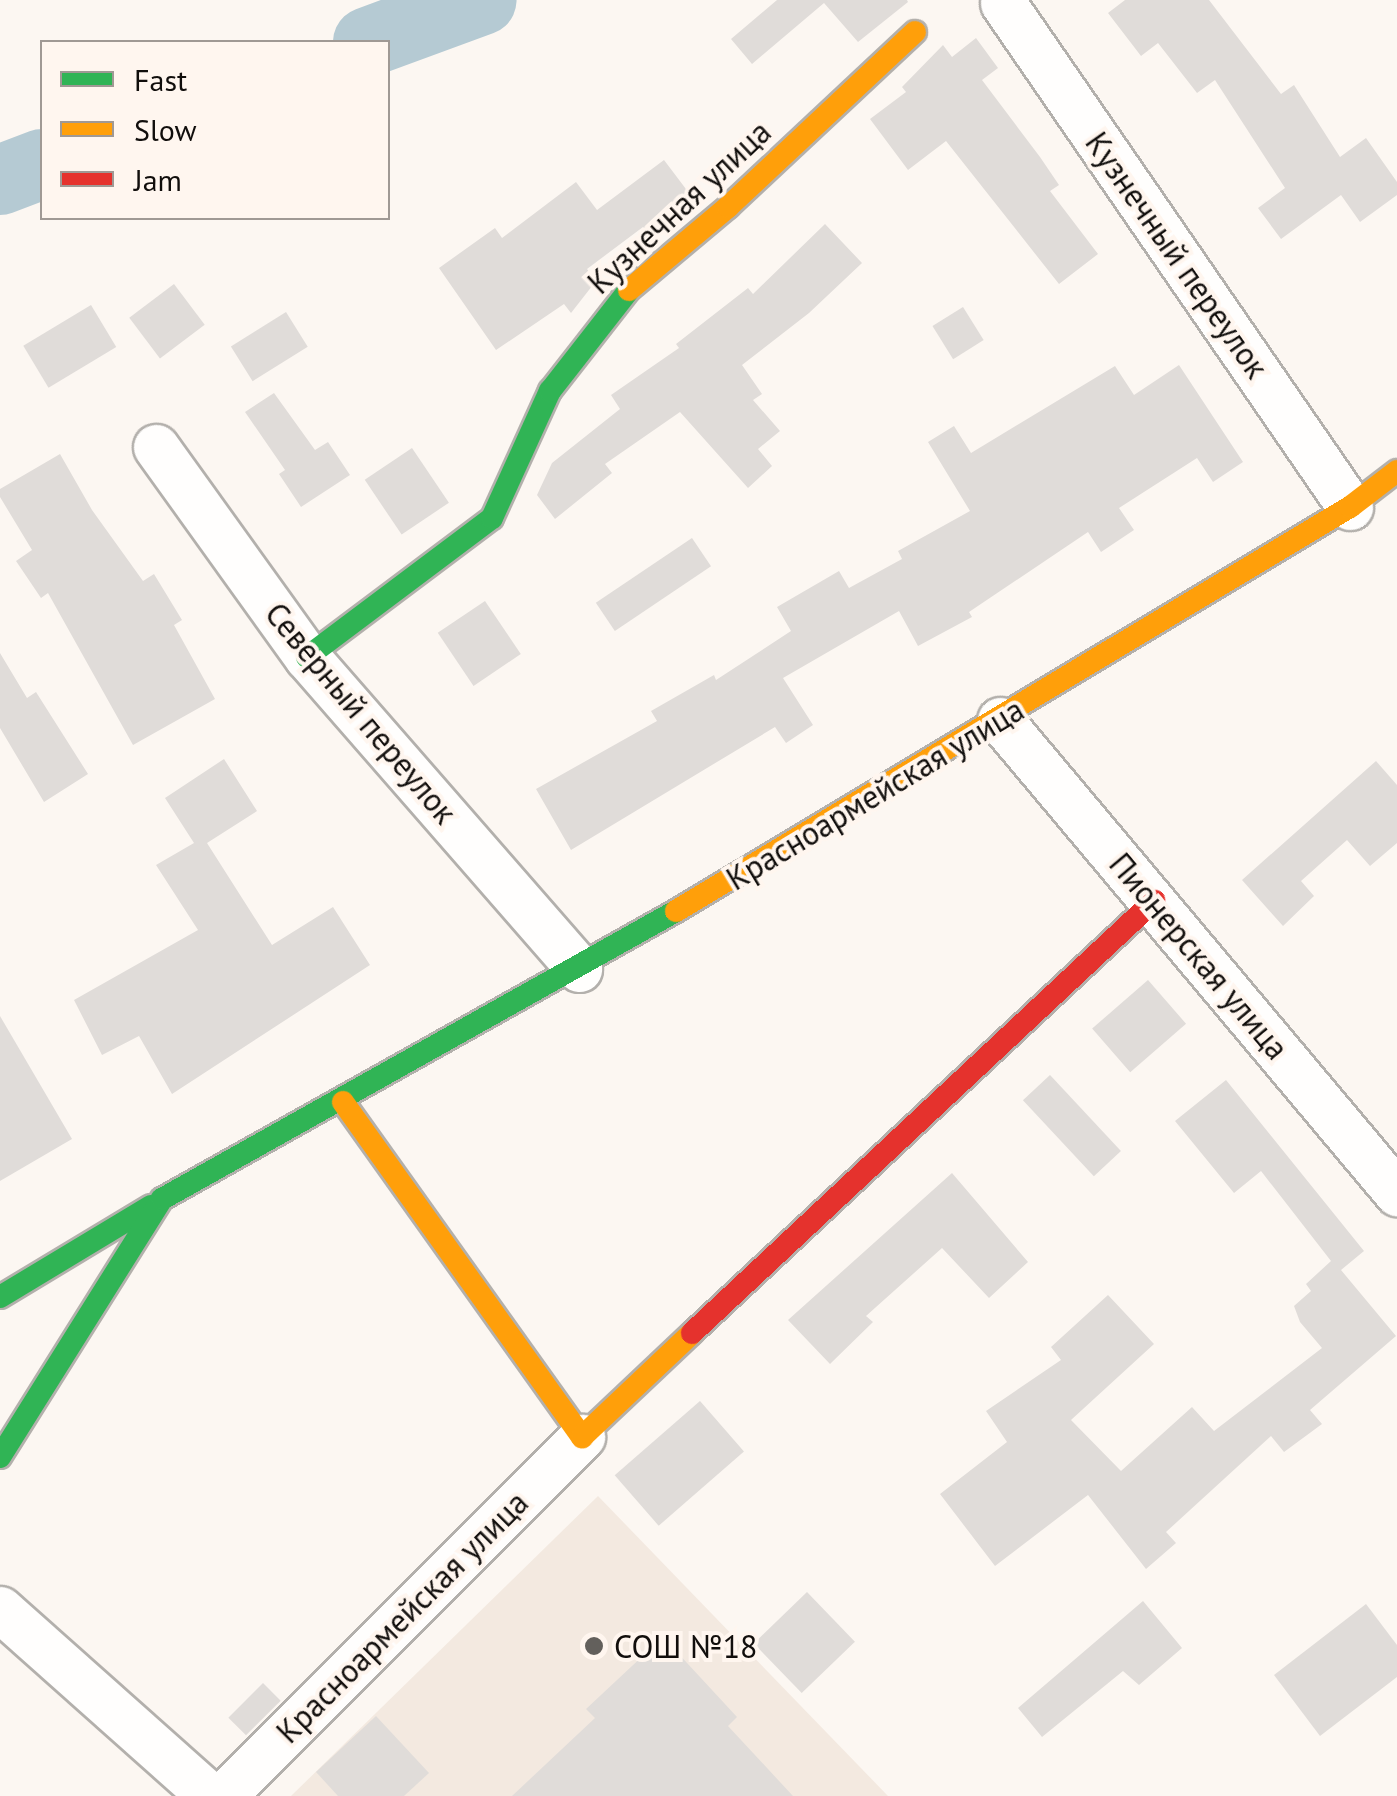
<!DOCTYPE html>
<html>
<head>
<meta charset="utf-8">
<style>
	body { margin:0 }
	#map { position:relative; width:1397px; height:1796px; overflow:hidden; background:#fcf7f2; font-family:"PT Sans",sans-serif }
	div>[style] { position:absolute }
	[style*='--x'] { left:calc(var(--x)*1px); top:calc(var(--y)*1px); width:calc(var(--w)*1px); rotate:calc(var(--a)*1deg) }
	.built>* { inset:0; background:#f3e9e0 }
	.river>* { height:70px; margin:-35px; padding:0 35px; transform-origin:35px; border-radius:35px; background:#b5cad3 }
	.building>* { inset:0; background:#e0dcd9; transform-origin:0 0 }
	.roads { filter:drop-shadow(2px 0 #b3b0ac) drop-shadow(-2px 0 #b3b0ac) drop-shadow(0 2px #b3b0ac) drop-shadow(0 -2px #b3b0ac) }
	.street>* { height:45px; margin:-22.5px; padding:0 22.5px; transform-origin:22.5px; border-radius:22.5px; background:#fffefd }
	.fast>* { height:22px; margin:-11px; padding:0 11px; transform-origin:11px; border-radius:11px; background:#30b455 }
	.slow>* { height:22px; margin:-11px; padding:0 11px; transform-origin:11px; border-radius:11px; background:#ff9f0a }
	.jam>* { height:22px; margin:-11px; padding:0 11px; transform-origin:11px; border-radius:11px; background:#e5322d }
	.dots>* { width:28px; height:28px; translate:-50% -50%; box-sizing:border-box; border:5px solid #fff6ef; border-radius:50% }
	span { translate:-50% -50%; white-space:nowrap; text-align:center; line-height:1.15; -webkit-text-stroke:8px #fff6ef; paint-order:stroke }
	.street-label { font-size:32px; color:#110e0c }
	.poi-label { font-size:32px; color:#110e0c }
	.left { translate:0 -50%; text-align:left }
	.legend { position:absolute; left:40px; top:40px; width:350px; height:180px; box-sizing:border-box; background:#fff6ef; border:2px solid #a09994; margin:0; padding:12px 18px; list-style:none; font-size:30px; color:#110e0c }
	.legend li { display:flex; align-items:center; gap:20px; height:50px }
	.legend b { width:50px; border:2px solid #a09994 }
</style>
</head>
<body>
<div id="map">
	<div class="built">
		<i style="clip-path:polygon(598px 1496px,888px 1796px,291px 1796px)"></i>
	</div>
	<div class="river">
		<i style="--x:368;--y:42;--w:121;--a:-20.2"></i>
		<i style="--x:0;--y:180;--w:45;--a:-20.9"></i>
	</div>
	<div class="building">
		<i style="clip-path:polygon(777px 0,907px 0,908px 2px,858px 42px,824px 3px,752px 64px,731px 39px)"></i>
		<i style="clip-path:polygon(1125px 0,1209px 0,1281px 94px,1294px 85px,1340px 157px,1366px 138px,1397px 182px,1397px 195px,1360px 222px,1341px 195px,1281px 239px,1258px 208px,1285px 188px,1215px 80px,1197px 93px,1158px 43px,1141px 56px,1108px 13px)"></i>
		<i style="clip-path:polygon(976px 38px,998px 68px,982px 80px,1040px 157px,1059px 185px,1050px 191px,1098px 254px,1059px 284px,946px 141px,908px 170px,870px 119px,906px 92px,902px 87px,943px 45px,952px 57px)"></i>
		<i style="clip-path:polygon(664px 160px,692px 197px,648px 233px,643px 227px,587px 269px,596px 281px,571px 313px,564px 304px,496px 350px,439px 268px,495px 228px,502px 238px,576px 182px,597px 210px)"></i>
		<i style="clip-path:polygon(825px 224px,862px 263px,809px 313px,742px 365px,762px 394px,753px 400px,780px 431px,758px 449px,772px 466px,748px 488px,680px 412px,605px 464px,612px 473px,555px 519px,537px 495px,552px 463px,620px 409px,611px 395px,679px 348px,676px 344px,748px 288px,753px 294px)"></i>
		<i style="left:174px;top:284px;width:51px;height:56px;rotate:53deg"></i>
		<i style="left:91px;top:305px;width:49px;height:79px;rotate:59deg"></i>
		<i style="left:963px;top:307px;width:39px;height:36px;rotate:58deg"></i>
		<i style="left:286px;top:312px;width:41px;height:65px;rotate:58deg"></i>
		<i style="clip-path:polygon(1179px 365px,1243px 462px,1213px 482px,1197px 458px,1119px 508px,1134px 530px,1101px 552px,1088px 532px,969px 612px,972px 617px,918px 646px,899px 611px,783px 678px,813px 725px,786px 743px,775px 727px,571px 850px,536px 789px,657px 721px,651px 711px,714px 675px,716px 680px,791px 631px,777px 607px,839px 571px,849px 588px,902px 559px,898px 551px,970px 511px,928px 442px,954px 426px,971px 453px,1115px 366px,1134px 395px)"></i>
		<i style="clip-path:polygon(274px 393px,315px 450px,328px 442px,350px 475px,301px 507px,279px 474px,285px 470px,245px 412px)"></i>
		<i style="left:412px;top:448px;width:66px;height:57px;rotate:56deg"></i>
		<i style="clip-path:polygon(60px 454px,92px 510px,143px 581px,154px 574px,182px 620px,174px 625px,215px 699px,133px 745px,48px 593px,41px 598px,16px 561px,32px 550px,0 497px,0 489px)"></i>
		<i style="left:692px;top:538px;width:34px;height:116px;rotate:56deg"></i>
		<i style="left:485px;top:601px;width:64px;height:57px;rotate:56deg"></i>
		<i style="clip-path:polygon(0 653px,27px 698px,36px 692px,88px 774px,44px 802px,0 728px)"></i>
		<i style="clip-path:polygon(224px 759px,257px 811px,207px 843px,272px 945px,333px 907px,370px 965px,172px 1094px,139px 1036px,102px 1055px,74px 1000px,198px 930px,156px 865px,194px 843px,165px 798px)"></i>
		<i style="clip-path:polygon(1376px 761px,1397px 785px,1397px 843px,1370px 866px,1347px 840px,1301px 881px,1314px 896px,1283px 926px,1242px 880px)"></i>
		<i style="left:1148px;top:980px;width:58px;height:74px;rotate:49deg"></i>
		<i style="clip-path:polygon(0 1016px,72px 1139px,0 1181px)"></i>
		<i style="left:1050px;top:1075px;width:104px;height:37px;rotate:47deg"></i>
		<i style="clip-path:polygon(1226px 1080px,1364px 1251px,1341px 1270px,1396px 1336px,1310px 1410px,1322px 1424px,1284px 1452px,1271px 1436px,1166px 1532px,1176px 1543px,1146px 1569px,1088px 1495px,995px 1566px,940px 1494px,1007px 1442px,986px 1411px,1061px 1360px,1051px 1347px,1108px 1295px,1154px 1344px,1071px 1420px,1121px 1471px,1192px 1407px,1214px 1431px,1322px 1348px,1300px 1322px,1294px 1306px,1311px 1291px,1306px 1284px,1331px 1261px,1261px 1171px,1234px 1193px,1175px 1121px)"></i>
		<i style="clip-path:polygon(952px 1173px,1028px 1262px,989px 1298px,942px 1248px,866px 1316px,873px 1322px,830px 1364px,788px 1320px)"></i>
		<i style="left:700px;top:1401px;width:67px;height:113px;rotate:49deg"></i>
		<i style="left:807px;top:1592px;width:69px;height:74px;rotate:46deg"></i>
		<i style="clip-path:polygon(1143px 1601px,1182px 1648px,1139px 1685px,1123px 1671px,1042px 1737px,1018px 1708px)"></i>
		<i style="clip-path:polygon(1366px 1604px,1397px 1645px,1397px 1677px,1320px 1736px,1274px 1675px)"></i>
		<i style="clip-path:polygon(663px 1637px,737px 1717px,728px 1726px,793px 1796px,512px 1796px,595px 1718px,586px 1709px)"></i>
		<i style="left:263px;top:1683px;width:25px;height:49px;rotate:45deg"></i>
		<i style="clip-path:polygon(376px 1716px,429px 1773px,404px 1796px,338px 1796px,316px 1772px)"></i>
	</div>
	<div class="roads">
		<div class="street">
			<i style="--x:1003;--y:3;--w:612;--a:55.45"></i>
			<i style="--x:156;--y:447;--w:259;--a:54.3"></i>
			<i style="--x:307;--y:657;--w:414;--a:48.9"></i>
			<i style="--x:1000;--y:720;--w:618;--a:49.99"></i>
			<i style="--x:0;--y:1609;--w:281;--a:41.7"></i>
			<i style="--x:223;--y:1796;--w:508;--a:-45"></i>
		</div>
		<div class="fast">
			<i style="--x:307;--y:657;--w:231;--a:-36.9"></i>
			<i style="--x:492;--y:518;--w:140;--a:-65.5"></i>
			<i style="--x:550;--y:391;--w:128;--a:-52"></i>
			<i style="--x:0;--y:1297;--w:176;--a:-31.1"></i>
			<i style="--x:0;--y:1457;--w:305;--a:-57.9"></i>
			<i style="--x:162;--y:1199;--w:589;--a:-29.26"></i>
		</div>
		<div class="slow">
			<i style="--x:629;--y:290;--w:129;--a:-40"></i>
			<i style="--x:728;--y:207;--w:256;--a:-43.1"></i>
			<i style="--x:676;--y:911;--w:786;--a:-30.94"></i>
			<i style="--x:1350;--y:507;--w:59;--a:-37.5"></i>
			<i style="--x:343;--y:1102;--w:412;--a:54.5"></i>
			<i style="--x:582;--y:1437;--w:151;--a:-43.4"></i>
		</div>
		<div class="jam">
			<i style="--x:692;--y:1333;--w:633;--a:-43.08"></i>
		</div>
	</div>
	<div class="dots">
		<i style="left:594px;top:1646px;background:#63605c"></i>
	</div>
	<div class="street-label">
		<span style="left:679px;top:207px;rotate:-43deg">Кузнечная улица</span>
		<span style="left:1177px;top:255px;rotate:55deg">Кузнечный переулок</span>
		<span style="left:361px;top:713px;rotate:50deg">Северный переулок</span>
		<span style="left:875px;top:794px;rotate:-31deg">Красноармейская улица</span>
		<span style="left:1199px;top:956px;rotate:50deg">Пионерская улица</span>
		<span style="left:402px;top:1617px;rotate:-45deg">Красноармейская улица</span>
	</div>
	<div class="poi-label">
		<span class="left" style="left:614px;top:1646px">СОШ №18</span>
	</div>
	<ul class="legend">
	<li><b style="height:12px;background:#30b455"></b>Fast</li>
	<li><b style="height:12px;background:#ff9f0a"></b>Slow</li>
	<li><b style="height:12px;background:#e5322d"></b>Jam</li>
	</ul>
</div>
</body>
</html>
